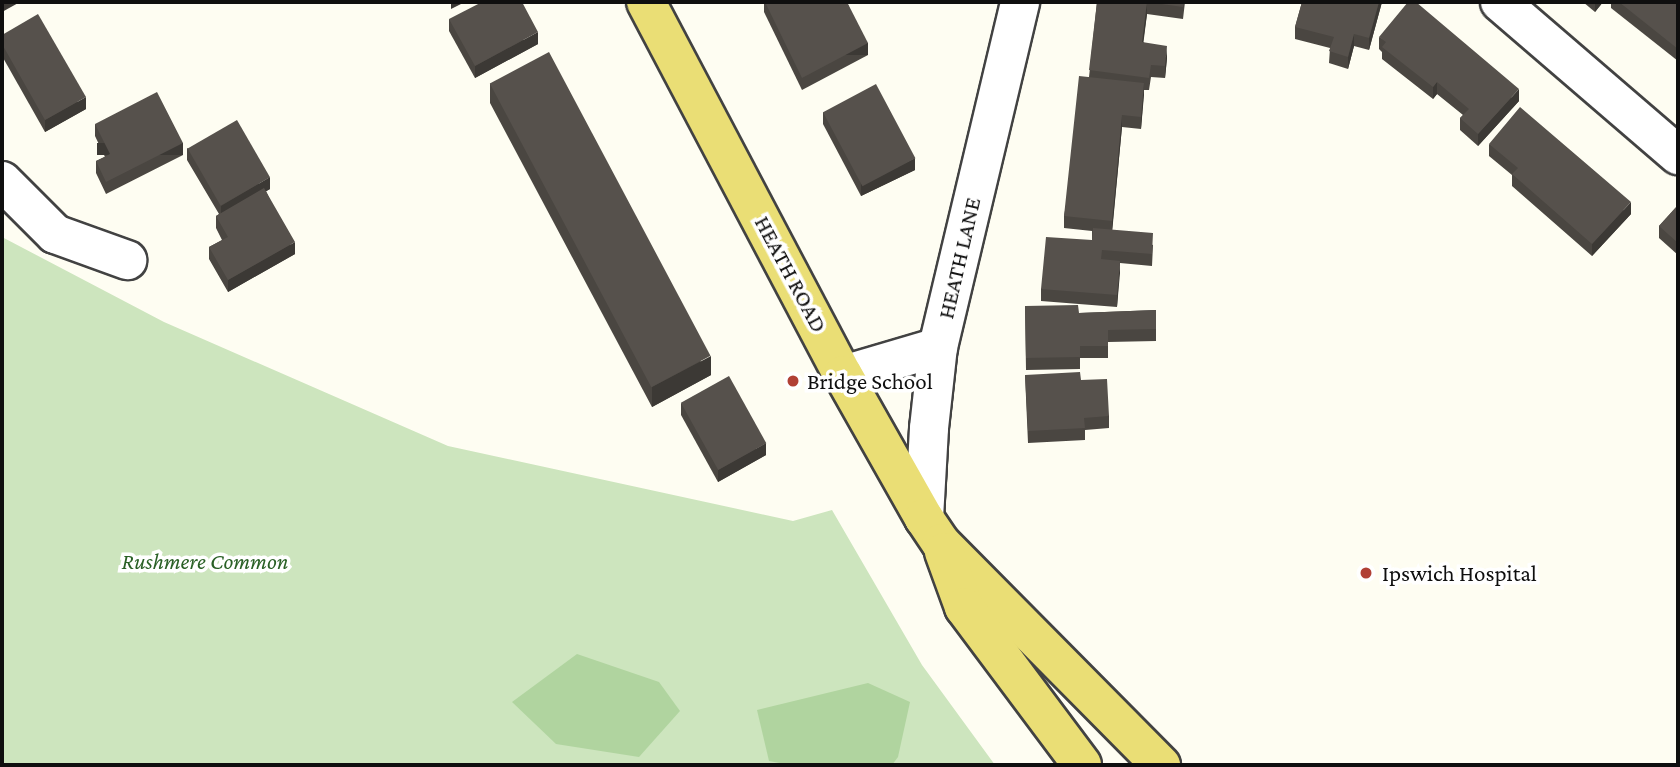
<!DOCTYPE html>
<html>
<head>
<meta charset="utf-8">
<style>
	body { margin:0 }
	#map { position:relative; width:1680px; height:767px; overflow:hidden; background:#fefdf2; font-family:"Crimson Pro",serif }
	div>[style] { position:absolute }
	[style*='--x'] { left:calc(var(--x)*1px); top:calc(var(--y)*1px); width:calc(var(--w)*1px); rotate:calc(var(--a)*1deg) }
	.green>* { inset:0; background:#cde5be }
	.forest>* { inset:0; background:#b0d49f }
	.roads { filter:drop-shadow(2px 0 #424242) drop-shadow(-2px 0 #424242) drop-shadow(0 2px #424242) drop-shadow(0 -2px #424242) }
	.minor>* { height:38px; margin:-19px; padding:0 19px; transform-origin:19px; border-radius:19px; background:#fff }
	.major>* { height:38px; margin:-19px; padding:0 19px; transform-origin:19px; border-radius:19px; background:#eade75 }
	.wall>* { inset:0; background:#4a4641 }
	.shaded-wall>* { inset:0; background:#3c3935; transform-origin:0 0 }
	.building>* { inset:0; background:#56514c; transform-origin:0 0 }
	.dots>* { width:19px; height:19px; translate:-50% -50%; box-sizing:border-box; border:4px solid #fff; border-radius:50% }
	span { translate:-50% -50%; white-space:nowrap; text-align:center; line-height:1.15; -webkit-text-stroke:7px #fff; paint-order:stroke }
	.street-label { font-size:23px; color:#0f0f0f }
	.poi-label { font-size:23px; color:#0f0f0f }
	.left { translate:0 -50%; text-align:left }
	.park-label { font-size:23px; color:#296025; font-style:italic }
	.frame { position:absolute; inset:0; border:4px solid #0f0f0f; pointer-events:none }
</style>
</head>
<body>
<div id="map">
	<div class="green">
		<i style="clip-path:polygon(2px 237px,164px 322px,448px 446px,793px 521px,832px 510px,922px 665px,995px 765px,2px 765px)"></i>
	</div>
	<div class="forest">
		<i style="clip-path:polygon(577px 654px,659px 682px,680px 711px,639px 757px,556px 744px,512px 702px)"></i>
		<i style="clip-path:polygon(868px 683px,910px 702px,898px 757px,892px 765px,790px 765px,769px 761px,757px 710px)"></i>
	</div>
	<div class="roads">
		<div class="minor">
			<i style="--x:1500;--y:2;--w:235;--a:40.7"></i>
			<i style="--x:2;--y:181;--w:75;--a:45"></i>
			<i style="--x:55;--y:234;--w:77;--a:19.9"></i>
			<i style="--x:843;--y:375;--w:99;--a:-16.4"></i>
			<i style="--x:924;--y:518;--w:90;--a:-86.8"></i>
			<i style="--x:929;--y:428;--w:81;--a:-83.7"></i>
			<i style="--x:938;--y:347;--w:355;--a:-76.6"></i>
		</div>
		<div class="major">
			<i style="--x:646;--y:2;--w:422;--a:62.2"></i>
			<i style="--x:843;--y:375;--w:164;--a:60.5"></i>
			<i style="--x:924;--y:518;--w:30;--a:56"></i>
			<i style="--x:941;--y:543;--w:313;--a:45.3"></i>
			<i style="--x:944;--y:552;--w:59;--a:70"></i>
			<i style="--x:964;--y:607;--w:197;--a:53.2"></i>
		</div>
	</div>
	<div class="wall">
		<i style="clip-path:polygon(764px 2px,847px 2px,868px 55px,802px 90px,764px 12px)"></i>
		<i style="clip-path:polygon(1097px 2px,1185px 2px,1183px 19px,1147px 14px,1143px 42px,1167px 58px,1165px 78px,1151px 77px,1149px 90px,1144px 90px,1141px 129px,1122px 127px,1112px 230px,1153px 245px,1152px 266px,1120px 263px,1117px 307px,1041px 301px,1041px 289px,1092px 240px,1092px 231px,1064px 228px,1064px 216px,1089px 77px)"></i>
		<i style="clip-path:polygon(1302px 2px,1382px 2px,1369px 50px,1354px 46px,1348px 69px,1329px 63px,1330px 48px,1295px 39px,1295px 27px)"></i>
		<i style="clip-path:polygon(1583px 2px,1603px 2px,1595px 12px)"></i>
		<i style="clip-path:polygon(1611px 2px,1678px 2px,1678px 61px,1611px 8px)"></i>
		<i style="clip-path:polygon(449px 19px,538px 44px,475px 78px,449px 31px)"></i>
		<i style="clip-path:polygon(2px 35px,86px 109px,45px 132px,2px 56px)"></i>
		<i style="clip-path:polygon(1379px 37px,1519px 101px,1478px 146px,1460px 130px,1460px 118px,1463px 115px,1437px 94px,1433px 99px,1382px 59px,1382px 52px,1379px 49px)"></i>
		<i style="clip-path:polygon(490px 83px,711px 375px,652px 407px,490px 103px)"></i>
		<i style="clip-path:polygon(823px 112px,915px 170px,861px 196px,823px 124px)"></i>
		<i style="clip-path:polygon(95px 124px,183px 155px,106px 194px,96px 173px,96px 161px,105px 157px,95px 136px)"></i>
		<i style="clip-path:polygon(1489px 144px,1631px 214px,1592px 256px,1512px 186px,1512px 175px,1489px 156px)"></i>
		<i style="clip-path:polygon(187px 148px,270px 189px,266px 191px,295px 254px,228px 292px,209px 259px,209px 247px,222px 240px,216px 228px,216px 216px,219px 214px,187px 160px)"></i>
		<i style="clip-path:polygon(1678px 205px,1678px 255px,1659px 238px,1659px 226px)"></i>
		<i style="clip-path:polygon(1025px 306px,1079px 313px,1156px 310px,1156px 341px,1108px 342px,1108px 358px,1080px 358px,1080px 369px,1026px 370px)"></i>
		<i style="clip-path:polygon(1025px 375px,1081px 380px,1109px 416px,1109px 428px,1085px 430px,1085px 440px,1028px 443px)"></i>
		<i style="clip-path:polygon(681px 403px,766px 455px,718px 482px,681px 415px)"></i>
	</div>
	<div class="shaded-wall">
		<i style="clip-path:polygon(2px 2px,20px 2px,2px 12px)"></i>
		<i style="clip-path:polygon(451px 2px,465px 2px,451px 9px)"></i>
		<i style="clip-path:polygon(1147px 2px,1147px 14px,1142px 54px,1142px 42px)"></i>
		<i style="clip-path:polygon(1379px 2px,1382px 2px,1369px 50px,1369px 38px)"></i>
		<i style="clip-path:polygon(1595px 2px,1603px 2px,1595px 12px)"></i>
		<i style="clip-path:polygon(538px 32px,538px 44px,475px 78px,475px 66px)"></i>
		<i style="clip-path:polygon(1354px 34px,1354px 46px,1348px 69px,1348px 57px)"></i>
		<i style="left:868px;top:43px;width:12px;height:75px;rotate:90deg"></i>
		<i style="clip-path:polygon(1167px 46px,1167px 58px,1165px 78px,1165px 66px)"></i>
		<i style="clip-path:polygon(1437px 82px,1437px 94px,1433px 99px,1433px 87px)"></i>
		<i style="clip-path:polygon(1144px 83px,1144px 95px,1141px 129px,1141px 117px)"></i>
		<i style="clip-path:polygon(1519px 89px,1519px 101px,1478px 146px,1478px 134px)"></i>
		<i style="clip-path:polygon(86px 97px,86px 109px,45px 132px,45px 120px)"></i>
		<i style="clip-path:polygon(1122px 115px,1122px 127px,1112px 233px,1112px 221px)"></i>
		<i style="left:183px;top:143px;width:12px;height:86px;rotate:90deg"></i>
		<i style="clip-path:polygon(915px 158px,915px 170px,861px 196px,861px 184px)"></i>
		<i style="clip-path:polygon(270px 177px,270px 189px,221px 218px,221px 206px)"></i>
		<i style="clip-path:polygon(1631px 202px,1631px 214px,1592px 256px,1592px 244px)"></i>
		<i style="clip-path:polygon(295px 242px,295px 254px,228px 292px,228px 280px)"></i>
		<i style="clip-path:polygon(1120px 261px,1120px 273px,1117px 307px,1117px 295px)"></i>
		<i style="clip-path:polygon(711px 356px,711px 375px,652px 407px,652px 387px)"></i>
		<i style="clip-path:polygon(766px 443px,766px 455px,718px 482px,718px 470px)"></i>
	</div>
	<div class="building">
		<i style="clip-path:polygon(482px 2px,522px 2px,538px 32px,475px 66px,449px 19px)"></i>
		<i style="clip-path:polygon(765px 2px,847px 2px,868px 43px,802px 78px)"></i>
		<i style="clip-path:polygon(1097px 2px,1184px 2px,1183px 7px,1147px 2px,1142px 42px,1167px 46px,1165px 66px,1151px 65px,1149px 78px,1089px 70px)"></i>
		<i style="clip-path:polygon(1302px 2px,1379px 2px,1369px 38px,1354px 34px,1348px 57px,1329px 51px,1334px 37px,1295px 27px)"></i>
		<i style="clip-path:polygon(1408px 2px,1416px 2px,1519px 89px,1478px 134px,1460px 118px,1469px 109px,1437px 82px,1433px 87px,1382px 47px,1386px 42px,1379px 37px)"></i>
		<i style="clip-path:polygon(1619px 2px,1678px 2px,1678px 49px)"></i>
		<i style="clip-path:polygon(38px 14px,86px 97px,45px 120px,2px 44px,2px 35px)"></i>
		<i style="left:549px;top:52px;width:344px;height:67px;rotate:62deg"></i>
		<i style="clip-path:polygon(1079px 76px,1144px 83px,1141px 117px,1122px 115px,1112px 221px,1064px 216px)"></i>
		<i style="left:876px;top:84px;width:84px;height:60px;rotate:62deg"></i>
		<i style="clip-path:polygon(157px 92px,183px 143px,106px 182px,96px 161px,110px 154px,95px 124px)"></i>
		<i style="clip-path:polygon(1520px 107px,1631px 202px,1592px 244px,1512px 174px,1518px 168px,1489px 144px)"></i>
		<i style="left:237px;top:120px;width:66px;height:57px;rotate:60deg"></i>
		<i style="clip-path:polygon(264px 188px,295px 242px,228px 280px,209px 247px,228px 237px,216px 216px)"></i>
		<i style="clip-path:polygon(1678px 205px,1678px 243px,1659px 226px)"></i>
		<i style="clip-path:polygon(1093px 228px,1153px 233px,1152px 254px,1102px 250px,1101px 259px,1120px 261px,1117px 295px,1041px 289px,1046px 237px,1092px 240px)"></i>
		<i style="clip-path:polygon(1078px 305px,1079px 313px,1156px 310px,1156px 329px,1108px 330px,1108px 346px,1080px 346px,1080px 357px,1026px 358px,1025px 306px)"></i>
		<i style="clip-path:polygon(1080px 372px,1081px 380px,1107px 379px,1109px 416px,1084px 418px,1085px 428px,1028px 431px,1025px 375px)"></i>
		<i style="left:729px;top:376px;width:77px;height:55px;rotate:61deg"></i>
	</div>
	<div class="dots">
		<i style="left:793px;top:381px;background:#b14035"></i>
		<i style="left:1366px;top:573px;background:#b14035"></i>
	</div>
	<div class="street-label">
		<span style="left:959px;top:258px;rotate:-77deg">HEATH LANE</span>
		<span style="left:791px;top:274px;rotate:62deg">HEATH ROAD</span>
	</div>
	<div class="poi-label">
		<span class="left" style="left:807px;top:381px">Bridge School</span>
		<span class="left" style="left:1382px;top:573px">Ipswich Hospital</span>
	</div>
	<div class="park-label">
		<span style="left:205px;top:561px">Rushmere Common</span>
	</div>
	<div class="frame"></div>
</div>
</body>
</html>
